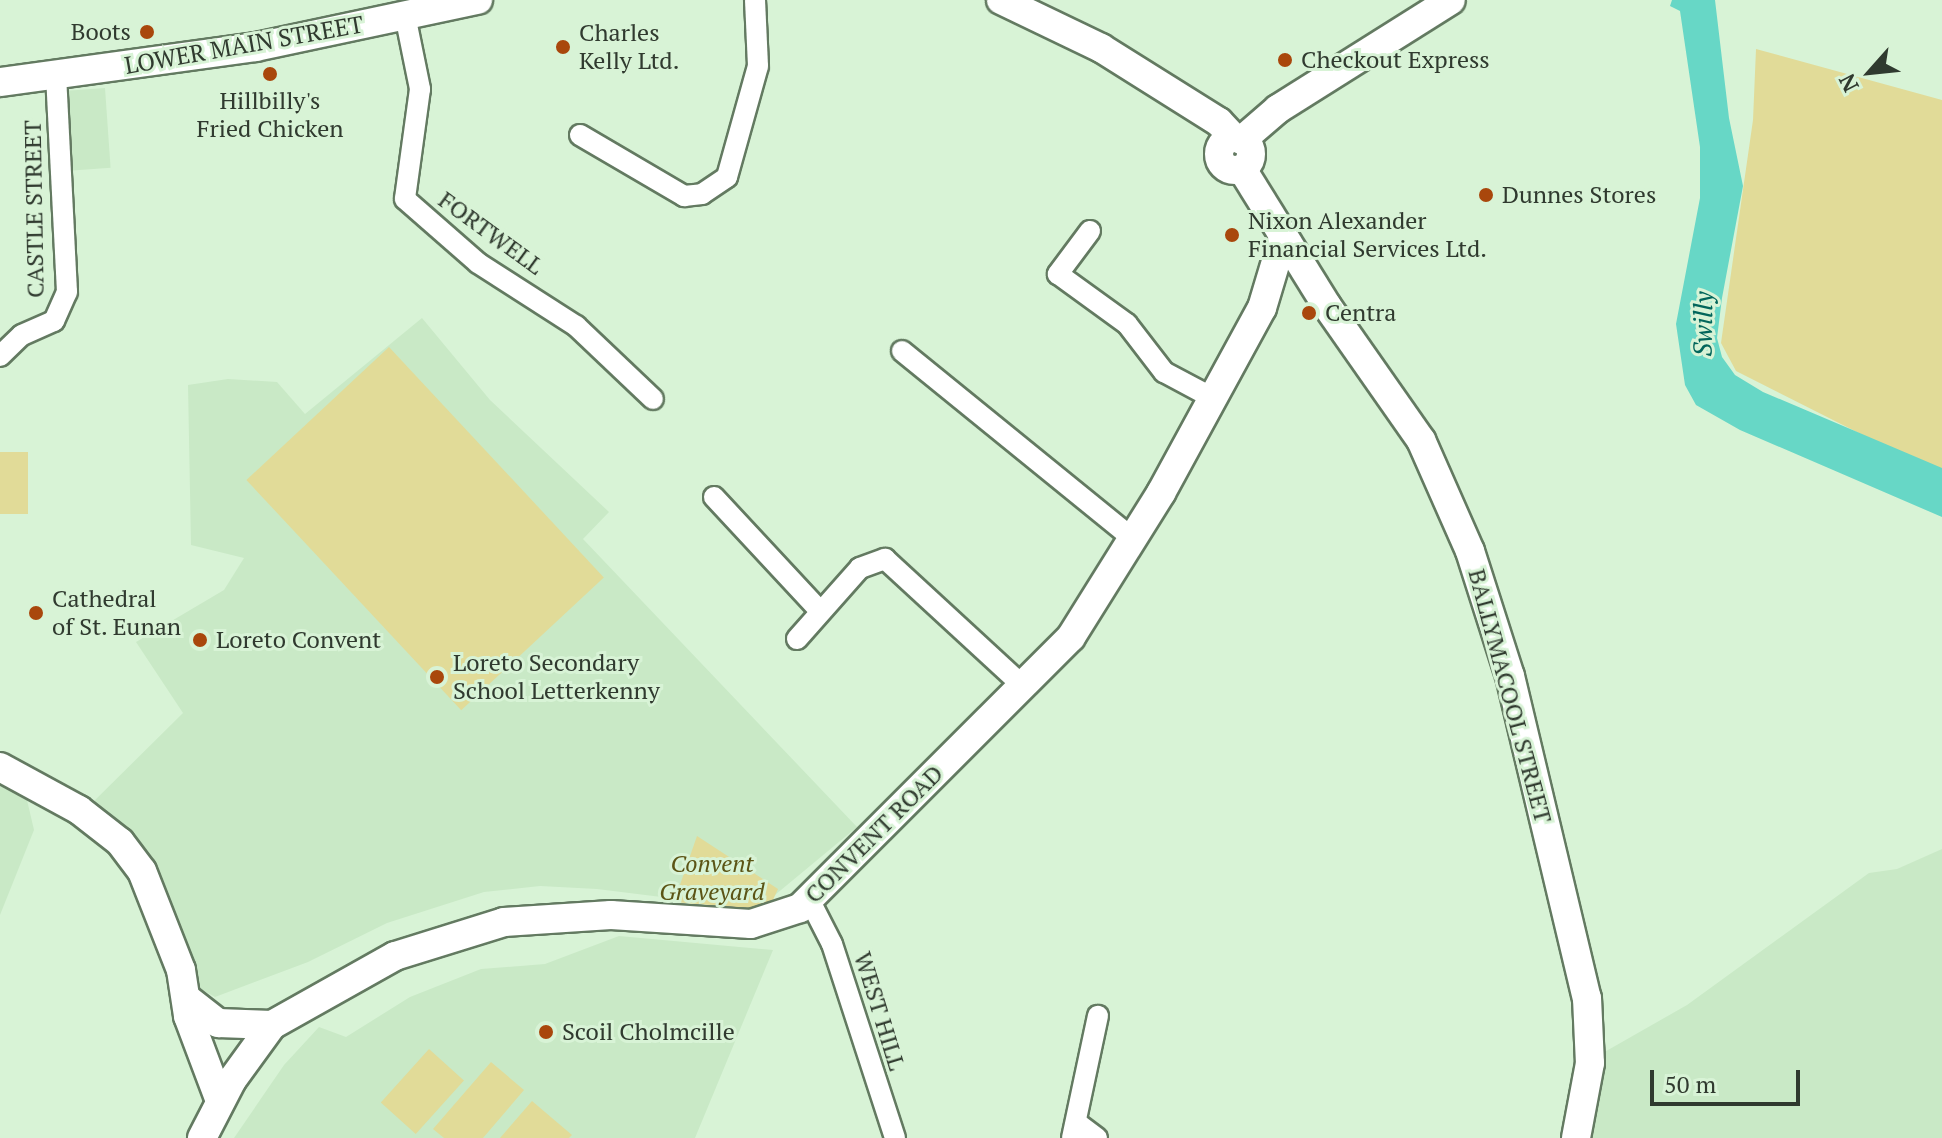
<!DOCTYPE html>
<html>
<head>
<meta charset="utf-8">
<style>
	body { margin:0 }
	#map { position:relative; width:1942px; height:1138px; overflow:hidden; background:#d8f3d6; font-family:"PT Serif",serif }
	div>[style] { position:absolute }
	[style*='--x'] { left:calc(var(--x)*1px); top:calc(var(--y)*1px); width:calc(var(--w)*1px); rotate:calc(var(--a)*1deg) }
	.built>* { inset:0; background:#c9e9c6; transform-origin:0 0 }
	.green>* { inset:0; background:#e1db98; transform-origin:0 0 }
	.water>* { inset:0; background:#67d7c6 }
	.roads { filter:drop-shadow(2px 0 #637a61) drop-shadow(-2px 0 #637a61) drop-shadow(0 2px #637a61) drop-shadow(0 -2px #637a61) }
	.street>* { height:20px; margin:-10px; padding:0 10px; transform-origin:10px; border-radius:10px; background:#fff }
	.secondary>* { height:28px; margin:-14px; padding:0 14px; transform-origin:14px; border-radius:14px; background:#fff }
	.secondary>.ring { margin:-14px; padding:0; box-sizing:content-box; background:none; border:28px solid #fff; border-radius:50% }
	.dots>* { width:22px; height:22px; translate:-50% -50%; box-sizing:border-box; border:4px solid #d8f3d6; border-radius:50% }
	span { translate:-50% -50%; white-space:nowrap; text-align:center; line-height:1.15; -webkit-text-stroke:6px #d8f3d6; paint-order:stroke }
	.poi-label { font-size:24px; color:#303a2f }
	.right { translate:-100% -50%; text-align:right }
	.left { translate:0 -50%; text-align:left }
	.street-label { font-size:24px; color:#303a2f }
	.park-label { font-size:24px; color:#5b5415; font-style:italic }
	.water-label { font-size:26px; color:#02665b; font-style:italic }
	.north { position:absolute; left:1830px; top:32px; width:80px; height:80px; -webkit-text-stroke:6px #d8f3d6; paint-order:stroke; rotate:243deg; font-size:22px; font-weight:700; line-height:32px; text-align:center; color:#303a2f }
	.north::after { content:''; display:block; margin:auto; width:28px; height:36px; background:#303a2f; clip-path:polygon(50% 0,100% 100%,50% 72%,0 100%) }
	.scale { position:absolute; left:1650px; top:1070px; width:150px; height:36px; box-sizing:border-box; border:4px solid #303a2f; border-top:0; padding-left:10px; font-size:24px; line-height:28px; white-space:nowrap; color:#303a2f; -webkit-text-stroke:6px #d8f3d6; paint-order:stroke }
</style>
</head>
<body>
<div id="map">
	<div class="built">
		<i style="left:105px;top:88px;width:80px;height:38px;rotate:86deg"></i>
		<i style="clip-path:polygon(422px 318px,490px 400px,609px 512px,583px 539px,857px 827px,758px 909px,597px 889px,540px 886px,484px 892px,387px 923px,308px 962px,215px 997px,199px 988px,87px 808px,183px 713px,136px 642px,224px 590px,244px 558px,191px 545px,188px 385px,228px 379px,277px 382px,305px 414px)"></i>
		<i style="clip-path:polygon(0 779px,27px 800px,34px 830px,0 915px)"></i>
		<i style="clip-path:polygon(1942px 849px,1942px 1138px,1590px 1138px,1601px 1054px,1687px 1005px,1869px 873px,1897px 869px)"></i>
		<i style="clip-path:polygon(619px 936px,773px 950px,695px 1138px,234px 1138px,284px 1065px,319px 1027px,346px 1037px,410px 997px,481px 969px,545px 964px)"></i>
	</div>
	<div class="green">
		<i style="clip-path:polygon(1756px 49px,1942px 100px,1942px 475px,1736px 371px,1721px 343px,1753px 120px)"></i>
		<i style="left:389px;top:347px;width:315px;height:195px;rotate:47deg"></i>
		<i style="left:0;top:452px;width:28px;height:62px"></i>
		<i style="clip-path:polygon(697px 836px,778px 889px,772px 902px,758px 909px,674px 902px)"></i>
		<i style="left:429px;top:1049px;width:47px;height:72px;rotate:42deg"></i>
		<i style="clip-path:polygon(491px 1062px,524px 1090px,483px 1138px,444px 1138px,433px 1129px)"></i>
		<i style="clip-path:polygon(532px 1101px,572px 1135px,569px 1138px,500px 1138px)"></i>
	</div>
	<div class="water">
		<i style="clip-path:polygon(1672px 0,1715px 0,1729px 118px,1743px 186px,1722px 298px,1717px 338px,1722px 357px,1735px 375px,1763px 392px,1942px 468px,1942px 517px,1740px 430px,1696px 405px,1685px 385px,1676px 324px,1700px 198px,1700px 147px,1680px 11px,1670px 6px)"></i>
	</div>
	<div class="roads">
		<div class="street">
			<i style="--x:405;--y:15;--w:76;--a:78.5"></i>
			<i style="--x:420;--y:89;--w:111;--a:97.8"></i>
			<i style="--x:405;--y:199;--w:97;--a:41.2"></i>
			<i style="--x:478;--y:263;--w:117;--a:32.7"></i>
			<i style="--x:576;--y:326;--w:106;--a:43.5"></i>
			<i style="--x:580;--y:135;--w:121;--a:30.4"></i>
			<i style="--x:684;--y:196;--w:18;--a:-6"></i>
			<i style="--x:702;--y:194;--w:30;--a:-34"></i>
			<i style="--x:727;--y:177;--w:115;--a:-74.4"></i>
			<i style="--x:758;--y:66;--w:66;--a:-92.6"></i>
			<i style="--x:1090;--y:231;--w:54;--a:126.7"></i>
			<i style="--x:1058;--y:274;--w:85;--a:35.9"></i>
			<i style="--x:1127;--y:324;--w:61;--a:52.4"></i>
			<i style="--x:1164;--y:372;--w:55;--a:28"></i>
			<i style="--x:902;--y:351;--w:298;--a:39.1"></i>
			<i style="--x:0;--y:356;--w:30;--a:-44"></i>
			<i style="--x:22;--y:335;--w:35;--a:-24"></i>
			<i style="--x:54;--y:321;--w:32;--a:-66"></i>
			<i style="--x:67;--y:292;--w:216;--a:-92.9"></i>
			<i style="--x:714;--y:497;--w:154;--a:47.1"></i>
			<i style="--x:797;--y:639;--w:95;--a:-48.4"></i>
			<i style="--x:860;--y:568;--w:27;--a:-20"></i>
			<i style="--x:885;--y:559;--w:188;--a:42.6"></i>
			<i style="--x:810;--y:901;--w:48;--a:62.9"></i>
			<i style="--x:832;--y:944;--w:204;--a:72"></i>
			<i style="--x:1077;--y:1123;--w:25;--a:37"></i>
			<i style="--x:1072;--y:1138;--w:125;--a:-78"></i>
		</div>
		<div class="secondary">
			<i style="--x:1001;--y:0;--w:111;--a:25.6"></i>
			<i style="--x:1101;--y:48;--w:139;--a:32.1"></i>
			<i style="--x:1219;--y:122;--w:22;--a:47"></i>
			<i style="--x:0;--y:82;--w:258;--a:-7.8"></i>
			<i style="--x:256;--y:47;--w:227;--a:-12"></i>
			<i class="ring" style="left:1219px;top:138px;width:4px;height:4px"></i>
			<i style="--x:1242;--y:140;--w:48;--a:-40.7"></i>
			<i style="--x:1278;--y:109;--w:204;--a:-32.2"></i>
			<i style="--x:1242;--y:169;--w:161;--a:58.2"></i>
			<i style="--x:1327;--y:306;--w:164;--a:55"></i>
			<i style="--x:1421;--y:440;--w:121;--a:66.2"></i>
			<i style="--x:1470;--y:551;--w:131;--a:72.3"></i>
			<i style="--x:1510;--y:676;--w:331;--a:76.6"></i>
			<i style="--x:1587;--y:998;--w:65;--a:87.4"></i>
			<i style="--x:1590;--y:1063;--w:76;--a:100.6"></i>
			<i style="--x:0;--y:767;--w:90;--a:28.6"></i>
			<i style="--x:79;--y:810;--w:52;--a:38"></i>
			<i style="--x:120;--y:842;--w:36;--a:53"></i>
			<i style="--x:142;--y:871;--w:106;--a:68.5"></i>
			<i style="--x:181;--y:970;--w:47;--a:81.3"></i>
			<i style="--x:188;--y:1016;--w:91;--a:69.4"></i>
			<i style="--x:186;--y:998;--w:41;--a:38"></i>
			<i style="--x:218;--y:1023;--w:54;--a:2.1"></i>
			<i style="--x:272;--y:1025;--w:141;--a:-29.3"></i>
			<i style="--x:395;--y:956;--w:114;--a:-17.3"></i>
			<i style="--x:504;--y:922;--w:107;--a:-3.7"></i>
			<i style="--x:611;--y:915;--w:140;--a:3.7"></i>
			<i style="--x:751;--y:924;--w:52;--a:-18.1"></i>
			<i style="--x:800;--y:908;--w:383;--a:-45"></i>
			<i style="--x:1071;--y:637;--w:170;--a:-58"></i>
			<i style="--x:1161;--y:493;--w:211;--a:-61.4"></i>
			<i style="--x:1262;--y:308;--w:73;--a:-73.3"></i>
			<i style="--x:202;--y:1138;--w:65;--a:-62.7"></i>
			<i style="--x:232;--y:1080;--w:68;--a:-54"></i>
		</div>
	</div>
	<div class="dots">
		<i style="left:147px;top:32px;background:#a9470c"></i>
		<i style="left:563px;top:47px;background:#a9470c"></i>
		<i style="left:1285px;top:60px;background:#a9470c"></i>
		<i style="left:270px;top:74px;background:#a9470c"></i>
		<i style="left:1486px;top:195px;background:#a9470c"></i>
		<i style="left:1232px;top:235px;background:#a9470c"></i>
		<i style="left:1309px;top:313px;background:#a9470c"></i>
		<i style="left:36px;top:613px;background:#a9470c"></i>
		<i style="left:200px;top:640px;background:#a9470c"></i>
		<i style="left:437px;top:677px;background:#a9470c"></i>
		<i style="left:546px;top:1032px;background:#a9470c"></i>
	</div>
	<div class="poi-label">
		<span class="right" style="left:131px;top:32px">Boots</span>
		<span class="left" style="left:579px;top:47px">Charles<br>Kelly Ltd.</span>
		<span class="left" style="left:1301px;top:60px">Checkout Express</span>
		<span style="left:270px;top:115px">Hillbilly's<br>Fried Chicken</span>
		<span class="left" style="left:1502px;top:195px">Dunnes Stores</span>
		<span class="left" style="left:1248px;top:235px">Nixon Alexander<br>Financial Services Ltd.</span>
		<span class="left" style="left:1325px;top:313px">Centra</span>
		<span class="left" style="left:52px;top:613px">Cathedral<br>of St. Eunan</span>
		<span class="left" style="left:216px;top:640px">Loreto Convent</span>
		<span class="left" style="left:453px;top:677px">Loreto Secondary<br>School Letterkenny</span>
		<span class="left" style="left:562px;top:1032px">Scoil Cholmcille</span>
	</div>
	<div class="street-label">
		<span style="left:244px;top:45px;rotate:-10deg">LOWER MAIN STREET</span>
		<span style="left:34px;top:209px;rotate:-91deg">CASTLE STREET</span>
		<span style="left:491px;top:233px;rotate:36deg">FORTWELL</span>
		<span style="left:1510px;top:696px;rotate:75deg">BALLYMACOOL STREET</span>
		<span style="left:874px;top:834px;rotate:-45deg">CONVENT ROAD</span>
		<span style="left:880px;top:1011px;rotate:73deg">WEST HILL</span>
	</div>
	<div class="park-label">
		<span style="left:712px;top:878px">Convent<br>Graveyard</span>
	</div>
	<div class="water-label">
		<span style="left:1703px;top:324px;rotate:-89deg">Swilly</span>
	</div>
	<div class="north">N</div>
	<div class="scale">50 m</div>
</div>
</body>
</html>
